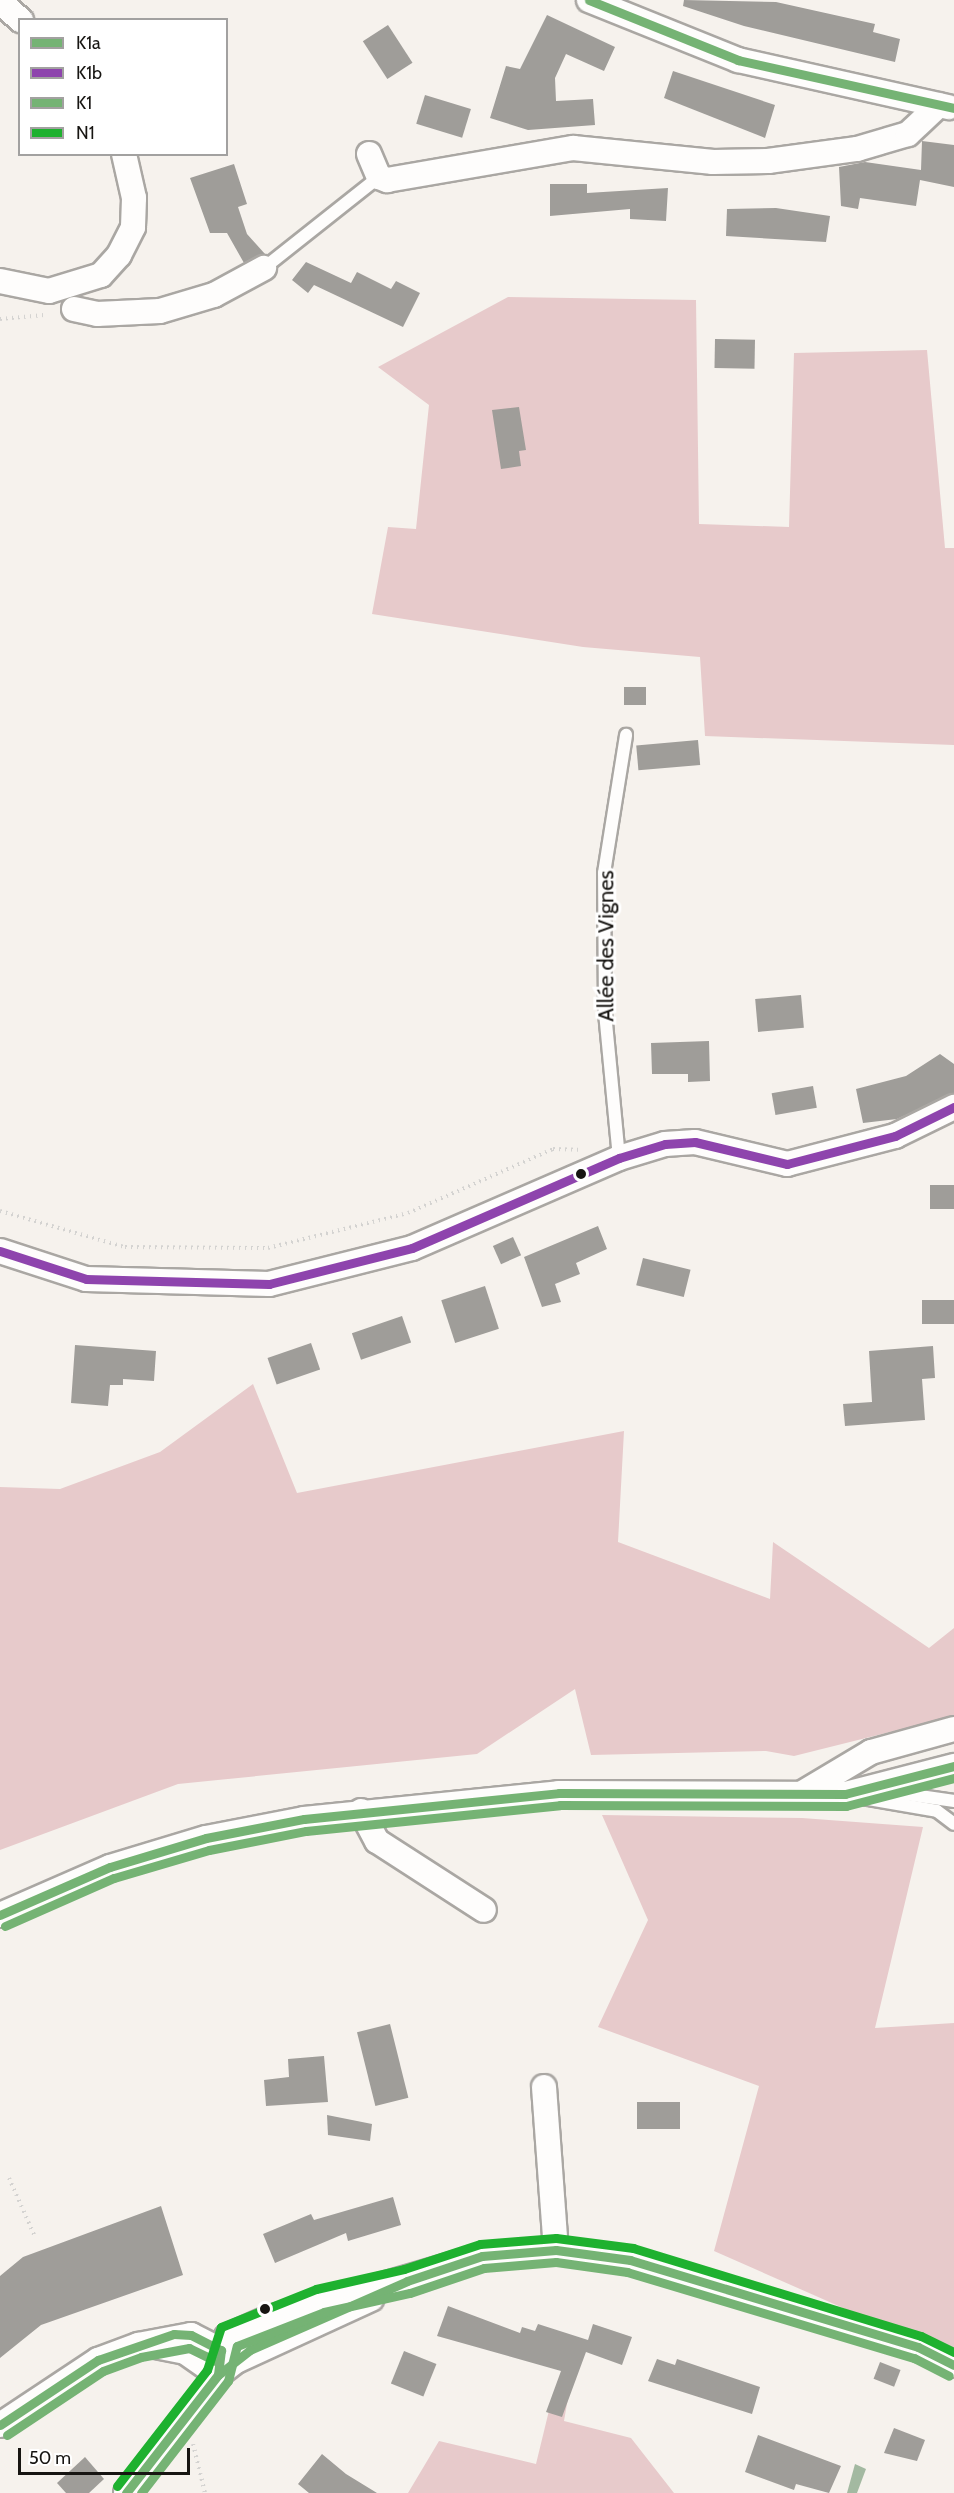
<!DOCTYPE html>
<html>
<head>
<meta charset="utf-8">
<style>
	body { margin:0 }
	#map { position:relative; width:954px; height:2493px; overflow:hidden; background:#f6f2ed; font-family:Cabin,sans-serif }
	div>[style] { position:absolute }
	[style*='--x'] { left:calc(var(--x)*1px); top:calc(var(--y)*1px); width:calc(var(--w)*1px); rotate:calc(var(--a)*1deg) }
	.forest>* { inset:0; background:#e7cacb }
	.water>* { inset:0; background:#a3b9a1 }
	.building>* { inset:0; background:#9f9d99; transform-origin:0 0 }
	.path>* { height:4px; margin-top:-2px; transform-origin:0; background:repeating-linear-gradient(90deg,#d4d3d1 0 1.5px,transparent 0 6px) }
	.roads { filter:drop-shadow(2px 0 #aaa7a3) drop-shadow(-2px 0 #aaa7a3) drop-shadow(0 2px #aaa7a3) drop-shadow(0 -2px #aaa7a3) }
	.lane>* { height:12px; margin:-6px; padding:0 6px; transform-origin:6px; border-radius:6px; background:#fefdfc }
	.street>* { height:24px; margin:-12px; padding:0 12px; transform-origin:12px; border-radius:12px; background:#fefdfc }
	.bus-1>* { height:9px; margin:-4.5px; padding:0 4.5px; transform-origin:4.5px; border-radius:4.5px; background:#75b374 }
	.bus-2>* { height:9px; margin:-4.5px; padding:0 4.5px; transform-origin:4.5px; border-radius:4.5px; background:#8e44ad }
	.bus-3>* { height:9px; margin:-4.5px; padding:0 4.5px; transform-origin:4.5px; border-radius:4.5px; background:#75b374 }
	.bus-4>* { height:9px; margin:-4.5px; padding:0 4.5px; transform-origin:4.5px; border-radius:4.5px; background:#1eb12f }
	.dots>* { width:16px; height:16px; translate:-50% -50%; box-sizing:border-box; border:3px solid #fff; border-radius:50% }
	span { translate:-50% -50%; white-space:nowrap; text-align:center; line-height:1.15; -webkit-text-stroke:6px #fff; paint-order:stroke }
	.street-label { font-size:22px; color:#171512 }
	.legend { position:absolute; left:18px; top:18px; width:210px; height:138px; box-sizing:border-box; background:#fff; border:2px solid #a2a1a0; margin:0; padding:8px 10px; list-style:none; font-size:18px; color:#171512 }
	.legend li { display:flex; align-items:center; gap:12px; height:30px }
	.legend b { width:30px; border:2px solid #a2a1a0 }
	.scale { position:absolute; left:18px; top:2448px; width:172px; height:27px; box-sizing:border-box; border:3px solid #171512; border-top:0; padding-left:8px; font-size:18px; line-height:21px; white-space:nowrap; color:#171512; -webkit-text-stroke:4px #fff; paint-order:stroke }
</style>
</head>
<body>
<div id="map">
	<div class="forest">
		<i style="clip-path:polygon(508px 297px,696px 300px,699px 524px,789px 527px,794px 353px,927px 350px,945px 548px,954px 548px,954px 745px,705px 736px,700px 657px,583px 647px,372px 614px,388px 527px,416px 529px,429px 405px,378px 367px)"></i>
		<i style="clip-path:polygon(253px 1384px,297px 1493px,624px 1431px,618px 1542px,770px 1599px,773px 1542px,929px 1648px,954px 1628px,954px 1716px,794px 1756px,766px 1751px,591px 1755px,575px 1689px,477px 1754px,178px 1784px,0 1850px,0 1487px,60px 1489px,160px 1452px)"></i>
		<i style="clip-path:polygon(602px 1815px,802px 1818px,923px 1827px,875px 2028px,954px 2023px,954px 2357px,714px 2251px,759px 2086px,598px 2027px,648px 1920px)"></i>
		<i style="clip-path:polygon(553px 2394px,568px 2398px,564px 2421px,631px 2438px,674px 2493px,408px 2493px,439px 2441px,536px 2464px)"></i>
	</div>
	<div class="water">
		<i style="clip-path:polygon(855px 2464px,866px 2469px,857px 2493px,847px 2493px)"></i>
	</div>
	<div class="building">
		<i style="clip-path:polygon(684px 0,776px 2px,875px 24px,873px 32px,900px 39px,895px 62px,744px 26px,683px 6px)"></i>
		<i style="clip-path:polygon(547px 15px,615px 47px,604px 71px,566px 54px,555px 78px,556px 101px,593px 99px,595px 125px,528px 130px,490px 118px,506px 66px,520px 69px)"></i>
		<i style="left:388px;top:25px;width:45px;height:30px;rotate:57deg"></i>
		<i style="clip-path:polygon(673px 71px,775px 105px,765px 138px,664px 98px)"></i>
		<i style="left:425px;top:95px;width:48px;height:30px;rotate:17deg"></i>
		<i style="clip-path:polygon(922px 141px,954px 145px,954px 187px,920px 180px,916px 206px,860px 198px,858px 209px,841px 206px,839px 167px,865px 162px,921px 170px)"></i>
		<i style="clip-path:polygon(234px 164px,247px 204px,238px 207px,247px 234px,265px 254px,244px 263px,227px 233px,210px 233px,190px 178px)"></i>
		<i style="clip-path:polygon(550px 184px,587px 184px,587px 193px,668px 188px,666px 221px,630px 219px,630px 209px,550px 216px)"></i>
		<i style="clip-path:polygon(776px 208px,830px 216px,826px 242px,726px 236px,727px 209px)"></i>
		<i style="clip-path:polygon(306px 262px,351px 283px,357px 272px,391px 289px,396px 281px,420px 293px,403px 327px,314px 285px,308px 293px,292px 280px)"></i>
		<i style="left:715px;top:339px;width:40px;height:29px;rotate:1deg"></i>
		<i style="clip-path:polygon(519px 407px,526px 450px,519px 451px,521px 466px,501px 469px,492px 410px)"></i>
		<i style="left:624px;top:687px;width:22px;height:18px"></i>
		<i style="left:698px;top:740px;width:25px;height:62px;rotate:85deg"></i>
		<i style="left:801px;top:995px;width:33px;height:46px;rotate:85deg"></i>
		<i style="clip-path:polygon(709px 1041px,710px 1081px,688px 1082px,688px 1074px,652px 1074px,651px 1043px)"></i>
		<i style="clip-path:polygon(940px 1054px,954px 1064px,954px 1093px,897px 1119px,863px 1123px,856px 1089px,906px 1076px)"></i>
		<i style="left:813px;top:1086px;width:22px;height:42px;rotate:80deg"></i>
		<i style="left:954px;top:1185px;width:24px;height:24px;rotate:90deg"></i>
		<i style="clip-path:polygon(598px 1226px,607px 1249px,576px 1263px,580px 1274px,555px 1284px,561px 1302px,542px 1307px,524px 1257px)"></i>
		<i style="left:513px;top:1237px;width:20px;height:22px;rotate:66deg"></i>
		<i style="left:643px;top:1258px;width:49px;height:28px;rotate:14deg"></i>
		<i style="left:485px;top:1286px;width:45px;height:46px;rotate:72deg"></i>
		<i style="left:954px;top:1300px;width:24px;height:32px;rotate:90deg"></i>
		<i style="left:402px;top:1316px;width:28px;height:53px;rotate:71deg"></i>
		<i style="left:311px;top:1343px;width:28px;height:46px;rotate:71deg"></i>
		<i style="clip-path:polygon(75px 1345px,156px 1351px,154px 1381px,123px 1379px,123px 1385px,110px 1385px,108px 1406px,71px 1403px)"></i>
		<i style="clip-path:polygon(933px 1346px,935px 1378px,922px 1379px,925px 1420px,845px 1426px,843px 1404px,872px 1402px,869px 1351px)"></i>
		<i style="left:390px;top:2024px;width:76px;height:34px;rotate:76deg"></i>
		<i style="clip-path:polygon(324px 2056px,328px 2102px,266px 2106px,264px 2080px,289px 2077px,288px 2059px)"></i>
		<i style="left:637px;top:2102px;width:43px;height:27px"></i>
		<i style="clip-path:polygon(327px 2115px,372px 2124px,370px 2141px,328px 2135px)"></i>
		<i style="clip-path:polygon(393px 2197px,401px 2225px,348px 2241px,346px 2233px,275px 2263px,263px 2234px,311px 2214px,314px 2220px)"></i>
		<i style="clip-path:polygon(161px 2206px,183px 2275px,41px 2325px,0 2358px,0 2276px,23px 2257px)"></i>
		<i style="clip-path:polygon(448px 2306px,520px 2333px,522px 2327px,535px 2331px,538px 2324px,588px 2340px,593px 2324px,632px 2337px,622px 2365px,586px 2352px,562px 2417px,546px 2412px,561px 2371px,437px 2336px)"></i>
		<i style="left:404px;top:2351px;width:35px;height:35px;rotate:22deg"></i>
		<i style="clip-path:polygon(657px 2359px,675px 2365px,677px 2359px,760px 2387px,752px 2414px,648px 2381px)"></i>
		<i style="left:880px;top:2362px;width:22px;height:18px;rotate:21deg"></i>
		<i style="clip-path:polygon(894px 2428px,925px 2440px,917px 2461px,884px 2453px)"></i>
		<i style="clip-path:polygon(758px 2435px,841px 2466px,829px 2493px,796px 2484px,794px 2490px,745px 2472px)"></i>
		<i style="clip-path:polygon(322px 2454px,346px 2474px,377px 2493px,309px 2493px,298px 2484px)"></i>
		<i style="clip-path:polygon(85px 2457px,104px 2479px,89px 2493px,66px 2493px,57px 2483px)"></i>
	</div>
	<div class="path">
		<i style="--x:0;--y:319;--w:44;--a:-5.2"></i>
		<i style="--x:0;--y:1211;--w:130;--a:16.1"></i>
		<i style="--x:125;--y:1247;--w:143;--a:0.4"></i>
		<i style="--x:268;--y:1248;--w:144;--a:-14"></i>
		<i style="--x:408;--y:1213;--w:158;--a:-23.8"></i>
		<i style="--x:553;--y:1149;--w:25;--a:2"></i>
		<i style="--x:9;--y:2178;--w:64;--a:66.2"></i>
		<i style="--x:193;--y:2444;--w:50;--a:76.2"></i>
	</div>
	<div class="roads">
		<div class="lane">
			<i style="--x:264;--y:268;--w:147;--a:-38.4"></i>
			<i style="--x:619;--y:1158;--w:147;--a:-95.5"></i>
			<i style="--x:605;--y:1012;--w:139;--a:-90.4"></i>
			<i style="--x:604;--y:873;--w:140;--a:-80.9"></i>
			<i style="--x:885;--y:1791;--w:70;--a:8.2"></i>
			<i style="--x:851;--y:1796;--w:87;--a:9.9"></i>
			<i style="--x:937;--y:1811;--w:21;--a:37"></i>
		</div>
		<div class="street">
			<i style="--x:589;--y:0;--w:161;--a:21.9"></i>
			<i style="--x:738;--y:60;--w:216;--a:12.6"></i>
			<i style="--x:0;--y:2;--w:28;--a:41"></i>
			<i style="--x:369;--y:154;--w:25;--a:67"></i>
			<i style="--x:379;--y:177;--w:9;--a:21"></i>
			<i style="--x:387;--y:180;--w:189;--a:-9.8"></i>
			<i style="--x:573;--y:148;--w:141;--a:5.7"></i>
			<i style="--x:713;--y:162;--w:55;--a:-1"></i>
			<i style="--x:768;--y:161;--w:90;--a:-7.7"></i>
			<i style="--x:857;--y:149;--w:53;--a:-16.4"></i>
			<i style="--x:908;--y:134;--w:42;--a:-43.1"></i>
			<i style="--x:0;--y:281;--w:50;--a:11.5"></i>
			<i style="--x:49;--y:291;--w:54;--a:-17.1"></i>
			<i style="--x:101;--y:275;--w:27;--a:-48"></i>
			<i style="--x:119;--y:255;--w:31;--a:-63"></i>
			<i style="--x:133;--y:227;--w:29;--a:-88"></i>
			<i style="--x:134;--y:198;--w:45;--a:-102.8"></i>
			<i style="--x:74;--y:309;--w:24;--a:12"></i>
			<i style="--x:97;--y:314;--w:63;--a:-2.7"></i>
			<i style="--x:160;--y:311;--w:56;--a:-16.5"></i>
			<i style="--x:214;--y:295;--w:57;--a:-28.4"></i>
			<i style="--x:0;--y:1251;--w:90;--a:18"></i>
			<i style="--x:86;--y:1279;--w:183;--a:1.6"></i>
			<i style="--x:269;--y:1284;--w:147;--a:-14.1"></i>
			<i style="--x:412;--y:1248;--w:226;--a:-23.5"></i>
			<i style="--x:619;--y:1158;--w:48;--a:-16.9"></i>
			<i style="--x:665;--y:1144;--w:30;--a:-4"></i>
			<i style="--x:695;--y:1142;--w:95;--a:13.4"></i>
			<i style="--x:787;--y:1164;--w:112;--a:-14.5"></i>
			<i style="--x:895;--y:1136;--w:66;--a:-26.2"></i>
			<i style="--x:804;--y:1792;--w:78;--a:-30.8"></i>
			<i style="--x:871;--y:1752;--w:86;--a:-15.5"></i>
			<i style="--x:361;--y:1811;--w:34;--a:62"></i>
			<i style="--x:377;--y:1841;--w:127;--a:32.8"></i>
			<i style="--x:0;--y:1915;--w:120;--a:-23.6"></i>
			<i style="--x:110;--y:1867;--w:100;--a:-16.8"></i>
			<i style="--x:206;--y:1838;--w:100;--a:-11"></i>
			<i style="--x:304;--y:1819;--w:256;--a:-5.8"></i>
			<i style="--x:559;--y:1793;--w:286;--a:0.2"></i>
			<i style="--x:845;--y:1794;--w:113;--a:-14.4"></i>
			<i style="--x:544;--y:2087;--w:163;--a:85.8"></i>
			<i style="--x:155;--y:2346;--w:31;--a:11"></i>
			<i style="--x:185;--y:2352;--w:40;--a:34.9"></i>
			<i style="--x:218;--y:2375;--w:39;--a:-77"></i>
			<i style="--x:227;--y:2337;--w:44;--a:-24.2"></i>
			<i style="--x:267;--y:2319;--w:224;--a:-16.3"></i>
			<i style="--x:482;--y:2256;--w:74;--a:-4.6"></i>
			<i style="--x:556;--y:2250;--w:75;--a:7.7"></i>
			<i style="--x:630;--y:2260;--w:301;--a:16.8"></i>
			<i style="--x:918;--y:2347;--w:40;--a:26.6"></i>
			<i style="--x:0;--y:2425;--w:118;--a:-33.6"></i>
			<i style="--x:98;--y:2360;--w:43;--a:-20.6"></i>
			<i style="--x:138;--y:2345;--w:54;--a:-10.7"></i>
			<i style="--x:191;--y:2335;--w:34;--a:27"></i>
			<i style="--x:126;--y:2493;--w:150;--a:-52.1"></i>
			<i style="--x:218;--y:2375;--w:23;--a:-38"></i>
			<i style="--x:236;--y:2361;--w:149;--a:-24.7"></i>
		</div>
	</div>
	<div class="bus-1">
		<i style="--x:589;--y:0;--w:161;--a:21.9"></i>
		<i style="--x:738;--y:60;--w:221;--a:12.5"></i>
		<i style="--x:0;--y:1915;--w:120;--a:-23.6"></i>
		<i style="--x:110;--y:1867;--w:100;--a:-16.8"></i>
		<i style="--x:206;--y:1838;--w:100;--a:-11"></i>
		<i style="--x:304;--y:1819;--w:256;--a:-5.8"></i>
		<i style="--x:559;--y:1793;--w:286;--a:0.2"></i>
		<i style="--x:845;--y:1794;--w:113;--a:-14.4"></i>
		<i style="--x:0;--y:2425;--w:118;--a:-33.6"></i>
		<i style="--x:98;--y:2360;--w:80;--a:-18.9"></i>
		<i style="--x:174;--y:2334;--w:17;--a:3"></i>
		<i style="--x:191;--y:2335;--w:34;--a:27"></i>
		<i style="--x:221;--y:2350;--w:25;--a:97"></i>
		<i style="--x:126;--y:2493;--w:150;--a:-52.1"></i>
		<i style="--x:218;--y:2375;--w:41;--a:-38"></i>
		<i style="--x:250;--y:2350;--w:171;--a:-23.7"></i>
		<i style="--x:407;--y:2281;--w:79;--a:-18.4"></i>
		<i style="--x:482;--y:2256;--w:74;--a:-4.6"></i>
		<i style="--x:556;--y:2250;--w:75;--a:7.7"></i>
		<i style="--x:630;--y:2260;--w:301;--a:16.8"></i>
		<i style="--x:918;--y:2347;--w:40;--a:26.6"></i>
	</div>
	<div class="bus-2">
		<i style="--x:0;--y:1251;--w:90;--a:18"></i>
		<i style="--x:86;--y:1279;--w:183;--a:1.6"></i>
		<i style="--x:269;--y:1284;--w:147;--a:-14.1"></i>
		<i style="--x:412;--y:1248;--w:226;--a:-23.5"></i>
		<i style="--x:619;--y:1158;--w:48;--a:-16.9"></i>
		<i style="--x:665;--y:1144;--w:30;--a:-4"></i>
		<i style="--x:695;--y:1142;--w:95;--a:13.4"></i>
		<i style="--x:787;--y:1164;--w:112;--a:-14.5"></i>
		<i style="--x:895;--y:1136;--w:66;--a:-26.2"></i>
	</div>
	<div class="bus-3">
		<i style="--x:5;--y:1926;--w:119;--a:-23.8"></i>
		<i style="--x:114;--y:1878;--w:99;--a:-16.4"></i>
		<i style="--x:209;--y:1850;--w:99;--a:-11.1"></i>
		<i style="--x:306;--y:1831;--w:255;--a:-5.8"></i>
		<i style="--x:560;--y:1805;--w:286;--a:0.2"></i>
		<i style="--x:846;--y:1806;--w:112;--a:-14.5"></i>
		<i style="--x:7;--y:2435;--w:115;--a:-33.7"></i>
		<i style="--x:103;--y:2371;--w:40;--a:-20.2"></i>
		<i style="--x:141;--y:2357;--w:49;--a:-10.6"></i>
		<i style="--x:189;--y:2348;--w:30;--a:26"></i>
		<i style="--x:141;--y:2493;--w:142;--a:-52.2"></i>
		<i style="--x:228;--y:2381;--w:36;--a:-76"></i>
		<i style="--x:237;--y:2346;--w:93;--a:-21.3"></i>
		<i style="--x:324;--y:2312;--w:88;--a:-12.5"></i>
		<i style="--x:410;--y:2293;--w:78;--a:-18.7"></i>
		<i style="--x:484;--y:2268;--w:72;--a:-4.8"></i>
		<i style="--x:556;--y:2262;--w:72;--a:8"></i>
		<i style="--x:627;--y:2272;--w:300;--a:16.7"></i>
		<i style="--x:914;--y:2358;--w:39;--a:27"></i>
	</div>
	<div class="bus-4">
		<i style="--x:117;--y:2486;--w:147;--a:-52.2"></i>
		<i style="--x:207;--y:2370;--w:45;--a:-72"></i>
		<i style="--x:221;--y:2327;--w:102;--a:-21.8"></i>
		<i style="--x:316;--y:2289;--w:90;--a:-12.8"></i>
		<i style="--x:404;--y:2269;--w:80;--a:-18.2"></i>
		<i style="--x:480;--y:2244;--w:76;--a:-4.5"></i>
		<i style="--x:556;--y:2238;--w:78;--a:7.4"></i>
		<i style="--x:633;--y:2248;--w:301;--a:17"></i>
		<i style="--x:921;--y:2336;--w:37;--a:26"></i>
	</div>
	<div class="dots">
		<i style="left:581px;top:1174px;background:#171512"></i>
		<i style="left:265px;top:2309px;background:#171512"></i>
	</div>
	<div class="street-label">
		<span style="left:606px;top:946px;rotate:-90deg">Allée des Vignes</span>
	</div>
	<ul class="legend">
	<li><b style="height:8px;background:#75b374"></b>K1a</li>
	<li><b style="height:8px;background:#8e44ad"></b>K1b</li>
	<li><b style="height:8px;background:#75b374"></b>K1</li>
	<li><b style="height:8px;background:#1eb12f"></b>N1</li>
	</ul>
	<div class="scale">50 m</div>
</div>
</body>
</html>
